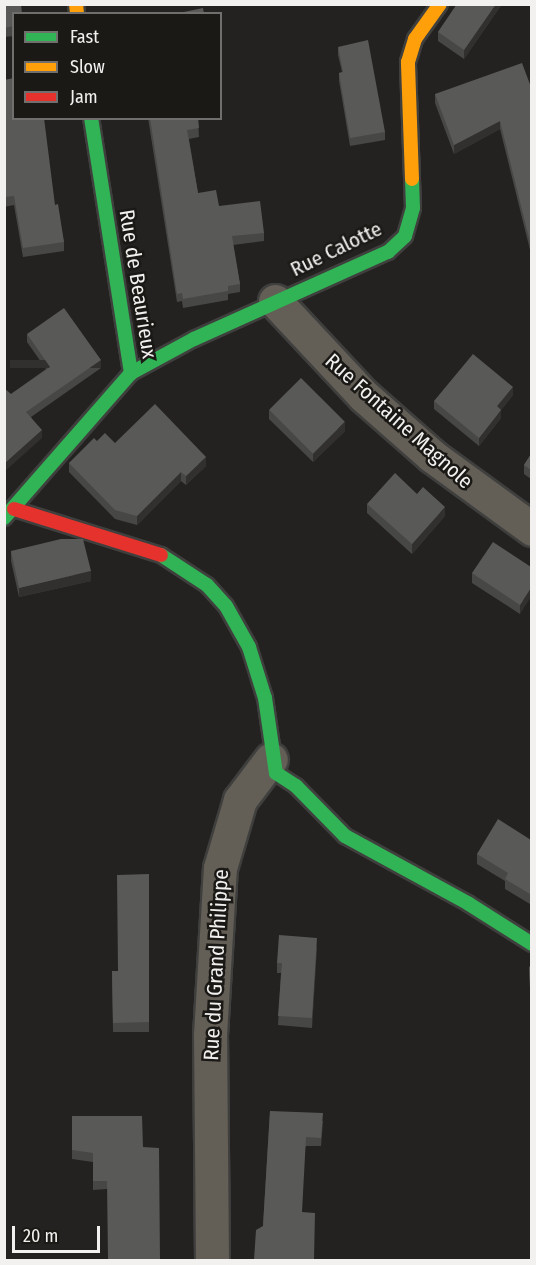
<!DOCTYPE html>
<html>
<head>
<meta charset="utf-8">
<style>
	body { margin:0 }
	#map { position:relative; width:536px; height:1265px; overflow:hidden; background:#232220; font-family:"Fira Sans Condensed",sans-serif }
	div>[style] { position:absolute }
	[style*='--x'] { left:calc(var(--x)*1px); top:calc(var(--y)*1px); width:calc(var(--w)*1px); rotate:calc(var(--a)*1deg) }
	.roads { filter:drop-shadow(2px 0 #3f3f3e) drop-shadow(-2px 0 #3f3f3e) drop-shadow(0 2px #3f3f3e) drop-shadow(0 -2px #3f3f3e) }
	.street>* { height:33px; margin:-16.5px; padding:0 16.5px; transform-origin:16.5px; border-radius:16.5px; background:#635e56 }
	.fast>* { height:14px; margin:-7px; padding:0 7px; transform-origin:7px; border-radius:7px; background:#30b455 }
	.slow>* { height:14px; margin:-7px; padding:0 7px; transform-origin:7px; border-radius:7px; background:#ff9f0a }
	.jam>* { height:14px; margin:-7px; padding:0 7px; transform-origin:7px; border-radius:7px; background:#e5322d }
	.wall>* { inset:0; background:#474745 }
	.shaded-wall>* { inset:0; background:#31302e; transform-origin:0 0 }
	.building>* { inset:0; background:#595957; transform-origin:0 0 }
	span { translate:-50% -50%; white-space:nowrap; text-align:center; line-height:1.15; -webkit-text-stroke:5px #1b1916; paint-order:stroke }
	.street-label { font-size:21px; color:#f2f1ef }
	.frame { position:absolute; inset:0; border:6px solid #f2f1ef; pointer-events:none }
	.legend { position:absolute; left:12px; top:12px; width:210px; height:108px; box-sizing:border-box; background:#1b1916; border:2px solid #716f6d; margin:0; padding:8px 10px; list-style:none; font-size:18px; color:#f2f1ef }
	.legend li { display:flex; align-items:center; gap:12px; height:30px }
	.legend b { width:30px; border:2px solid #716f6d }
	.scale { position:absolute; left:12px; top:1226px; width:88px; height:27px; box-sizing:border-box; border:3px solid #f2f1ef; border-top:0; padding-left:8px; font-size:18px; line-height:21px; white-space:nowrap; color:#f2f1ef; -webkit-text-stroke:4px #1b1916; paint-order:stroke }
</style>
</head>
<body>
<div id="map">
	<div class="roads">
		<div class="street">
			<i style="--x:275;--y:301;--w:130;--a:46.9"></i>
			<i style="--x:364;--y:396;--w:91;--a:41.4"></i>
			<i style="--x:432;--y:456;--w:124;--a:36.1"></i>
			<i style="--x:212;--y:1260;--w:225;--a:-90.5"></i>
			<i style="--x:210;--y:1035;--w:167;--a:-86.6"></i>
			<i style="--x:220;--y:868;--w:71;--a:-73.6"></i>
			<i style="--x:240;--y:800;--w:51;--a:-52.9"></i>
		</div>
		<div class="fast">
			<i style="--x:131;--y:373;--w:72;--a:-28.4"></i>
			<i style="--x:194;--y:339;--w:213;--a:-24.2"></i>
			<i style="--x:388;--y:252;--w:23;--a:-43"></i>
			<i style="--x:405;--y:236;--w:29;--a:-74"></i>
			<i style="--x:413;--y:208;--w:29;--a:-92"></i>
			<i style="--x:4;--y:518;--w:193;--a:-48.8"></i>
			<i style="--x:131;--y:373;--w:258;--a:-98.9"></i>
			<i style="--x:161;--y:555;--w:55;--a:33.1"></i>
			<i style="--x:207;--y:585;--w:28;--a:48"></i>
			<i style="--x:226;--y:606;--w:47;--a:60.7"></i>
			<i style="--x:249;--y:647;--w:53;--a:72.6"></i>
			<i style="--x:265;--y:698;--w:76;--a:81.7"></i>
			<i style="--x:276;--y:773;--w:24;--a:33"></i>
			<i style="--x:296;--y:786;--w:70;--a:45.6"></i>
			<i style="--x:345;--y:836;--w:141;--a:28.7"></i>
			<i style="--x:469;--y:904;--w:75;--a:32.4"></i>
		</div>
		<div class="slow">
			<i style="--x:76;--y:4;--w:10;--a:84"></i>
			<i style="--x:412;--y:179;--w:117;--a:-92"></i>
			<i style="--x:408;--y:62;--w:24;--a:-73"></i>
			<i style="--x:415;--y:39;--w:43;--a:-54.5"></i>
		</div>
		<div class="jam">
			<i style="--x:14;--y:509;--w:154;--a:17.4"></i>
		</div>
	</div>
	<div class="wall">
		<i style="clip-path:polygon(4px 4px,14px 14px,14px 36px,4px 37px)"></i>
		<i style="clip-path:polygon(457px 4px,502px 4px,464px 59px,438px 41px,438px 32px)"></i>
		<i style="clip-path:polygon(338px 47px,385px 132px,385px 140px,350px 146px,339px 81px,339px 73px,342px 72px,338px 55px)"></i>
		<i style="clip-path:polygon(4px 80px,55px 205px,64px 242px,64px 251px,23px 257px,14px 205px,4px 207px)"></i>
		<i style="clip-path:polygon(531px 87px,531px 254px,500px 129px,454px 154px,435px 103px,435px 94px)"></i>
		<i style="clip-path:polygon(148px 118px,198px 118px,199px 137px,189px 139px,198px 193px,264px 233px,264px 241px,233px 245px,240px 284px,240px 292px,228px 294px,228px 300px,183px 308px,182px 301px,177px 302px)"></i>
		<i style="clip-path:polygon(27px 334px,101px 368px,31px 417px,42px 438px,11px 394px,46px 369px,27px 342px)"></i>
		<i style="clip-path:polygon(513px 395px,501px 410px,501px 418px,479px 446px,434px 409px,434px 401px)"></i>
		<i style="clip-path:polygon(269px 410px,345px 431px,313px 462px,269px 419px)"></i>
		<i style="clip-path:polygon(97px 441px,115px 443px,206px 466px,186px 485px,181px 481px,137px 525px,115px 519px,69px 472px,69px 463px)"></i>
		<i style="clip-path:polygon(531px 454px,531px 479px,524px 474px,524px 465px)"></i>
		<i style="clip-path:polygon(417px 494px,445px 516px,412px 554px,367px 513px,367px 504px)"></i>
		<i style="clip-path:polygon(11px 551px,91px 581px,19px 597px,11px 561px)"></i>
		<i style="clip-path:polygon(531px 567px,520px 614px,472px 583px,472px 573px)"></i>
		<i style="clip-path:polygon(531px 840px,530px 904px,505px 889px,505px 881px,477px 864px,477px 854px)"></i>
		<i style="clip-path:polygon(149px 874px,149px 1032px,113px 1032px,112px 971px,118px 971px)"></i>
		<i style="clip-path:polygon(317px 947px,312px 1028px,278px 1025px,281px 973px,277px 973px,277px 963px)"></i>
		<i style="clip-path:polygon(531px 966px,531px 1002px,529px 976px,529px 967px)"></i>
		<i style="clip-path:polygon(270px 1111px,323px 1121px,321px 1146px,306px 1146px,263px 1226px)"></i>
		<i style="clip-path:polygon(72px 1116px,142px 1116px,107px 1189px,93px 1190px,93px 1162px,72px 1159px)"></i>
	</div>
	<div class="shaded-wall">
		<i style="clip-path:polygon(496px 4px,502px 4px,464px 59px,464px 50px)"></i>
		<i style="clip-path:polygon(500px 121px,500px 129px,454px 154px,454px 145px)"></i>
		<i style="left:101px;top:360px;width:8px;height:91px;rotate:90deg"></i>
		<i style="clip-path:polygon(513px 387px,513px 395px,497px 415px,497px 406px)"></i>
		<i style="clip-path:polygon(501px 410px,501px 418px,479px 446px,479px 438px)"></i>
		<i style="clip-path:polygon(345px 422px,345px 431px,313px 462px,313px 453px)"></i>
		<i style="clip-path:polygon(42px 430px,42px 438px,4px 472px,4px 464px)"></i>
		<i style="clip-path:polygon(206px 457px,206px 466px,186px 485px,186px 476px)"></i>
		<i style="clip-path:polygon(181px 472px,181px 481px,137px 525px,137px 516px)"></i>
		<i style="clip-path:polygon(445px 507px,445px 516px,412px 554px,412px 544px)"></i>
		<i style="clip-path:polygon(91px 571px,91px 581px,19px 597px,19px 588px)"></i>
		<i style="clip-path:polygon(531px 588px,531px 597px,520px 614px,520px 605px)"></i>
		<i style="clip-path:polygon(531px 892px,531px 901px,530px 904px,530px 894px)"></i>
		<i style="clip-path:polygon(317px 938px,317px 947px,312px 1028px,312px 1018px)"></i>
	</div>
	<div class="building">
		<i style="clip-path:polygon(4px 4px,21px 4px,22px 14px,14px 14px,14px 26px,4px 28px)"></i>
		<i style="clip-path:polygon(457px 4px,496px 4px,464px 50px,438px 32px)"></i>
		<i style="clip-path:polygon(203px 8px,204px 14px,174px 14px)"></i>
		<i style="clip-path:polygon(368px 40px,385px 132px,350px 138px,339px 73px,343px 72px,338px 47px)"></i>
		<i style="clip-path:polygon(522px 63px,531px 87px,531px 246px,500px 121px,454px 145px,435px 94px)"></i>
		<i style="clip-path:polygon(14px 78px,14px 118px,44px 118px,55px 205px,58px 204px,64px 242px,23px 248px,14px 196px,4px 197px,4px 80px)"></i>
		<i style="clip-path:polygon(150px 118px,198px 118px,199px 128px,187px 130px,198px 193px,216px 190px,219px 206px,260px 201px,264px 233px,232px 236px,240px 284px,228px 286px,228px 291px,183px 299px,182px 293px,177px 294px)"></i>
		<i style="clip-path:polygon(64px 308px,101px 360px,26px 412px,42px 430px,4px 464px,4px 388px,11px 394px,50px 367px,27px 334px)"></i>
		<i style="clip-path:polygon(473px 354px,513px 387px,497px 406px,501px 410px,479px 438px,434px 401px)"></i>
		<i style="left:301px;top:378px;width:62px;height:45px;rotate:45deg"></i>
		<i style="clip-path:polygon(155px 404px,206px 457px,186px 476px,181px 472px,137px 516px,115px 510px,69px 463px,94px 438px,97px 441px,105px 433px,115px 443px)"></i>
		<i style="clip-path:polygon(531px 454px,531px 470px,524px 465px)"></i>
		<i style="clip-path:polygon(395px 473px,417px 494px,423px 487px,445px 507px,412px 544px,367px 504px)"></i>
		<i style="clip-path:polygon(61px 539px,83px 539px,91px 571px,19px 588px,11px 551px)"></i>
		<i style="clip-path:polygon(493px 542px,531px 567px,531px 588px,520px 605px,472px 573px)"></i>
		<i style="clip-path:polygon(498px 819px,531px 840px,531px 892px,530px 894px,505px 879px,508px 873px,477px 854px)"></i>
		<i style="clip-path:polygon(149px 874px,149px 1022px,113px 1023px,112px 971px,118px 971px,117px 875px)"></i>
		<i style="clip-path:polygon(279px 935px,317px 938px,312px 1018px,278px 1016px,282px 963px,277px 963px)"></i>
		<i style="clip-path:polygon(531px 966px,531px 992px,529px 967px)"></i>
		<i style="clip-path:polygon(270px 1111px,323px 1113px,321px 1138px,306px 1137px,302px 1212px,315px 1213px,314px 1260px,254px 1260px,256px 1230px,263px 1226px)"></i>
		<i style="clip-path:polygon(72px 1116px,142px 1116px,143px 1147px,159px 1148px,160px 1260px,108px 1260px,107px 1181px,93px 1181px,93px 1153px,72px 1150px)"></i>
	</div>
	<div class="street-label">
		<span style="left:336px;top:249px;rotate:-26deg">Rue Calotte</span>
		<span style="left:138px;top:284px;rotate:81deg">Rue de Beaurieux</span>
		<span style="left:399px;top:421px;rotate:42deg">Rue Fontaine Magnole</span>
		<span style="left:216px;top:965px;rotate:-87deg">Rue du Grand Philippe</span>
	</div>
	<div class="frame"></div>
	<ul class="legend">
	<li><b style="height:8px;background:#30b455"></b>Fast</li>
	<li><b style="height:8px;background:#ff9f0a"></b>Slow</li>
	<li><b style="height:8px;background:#e5322d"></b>Jam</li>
	</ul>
	<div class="scale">20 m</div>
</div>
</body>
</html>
